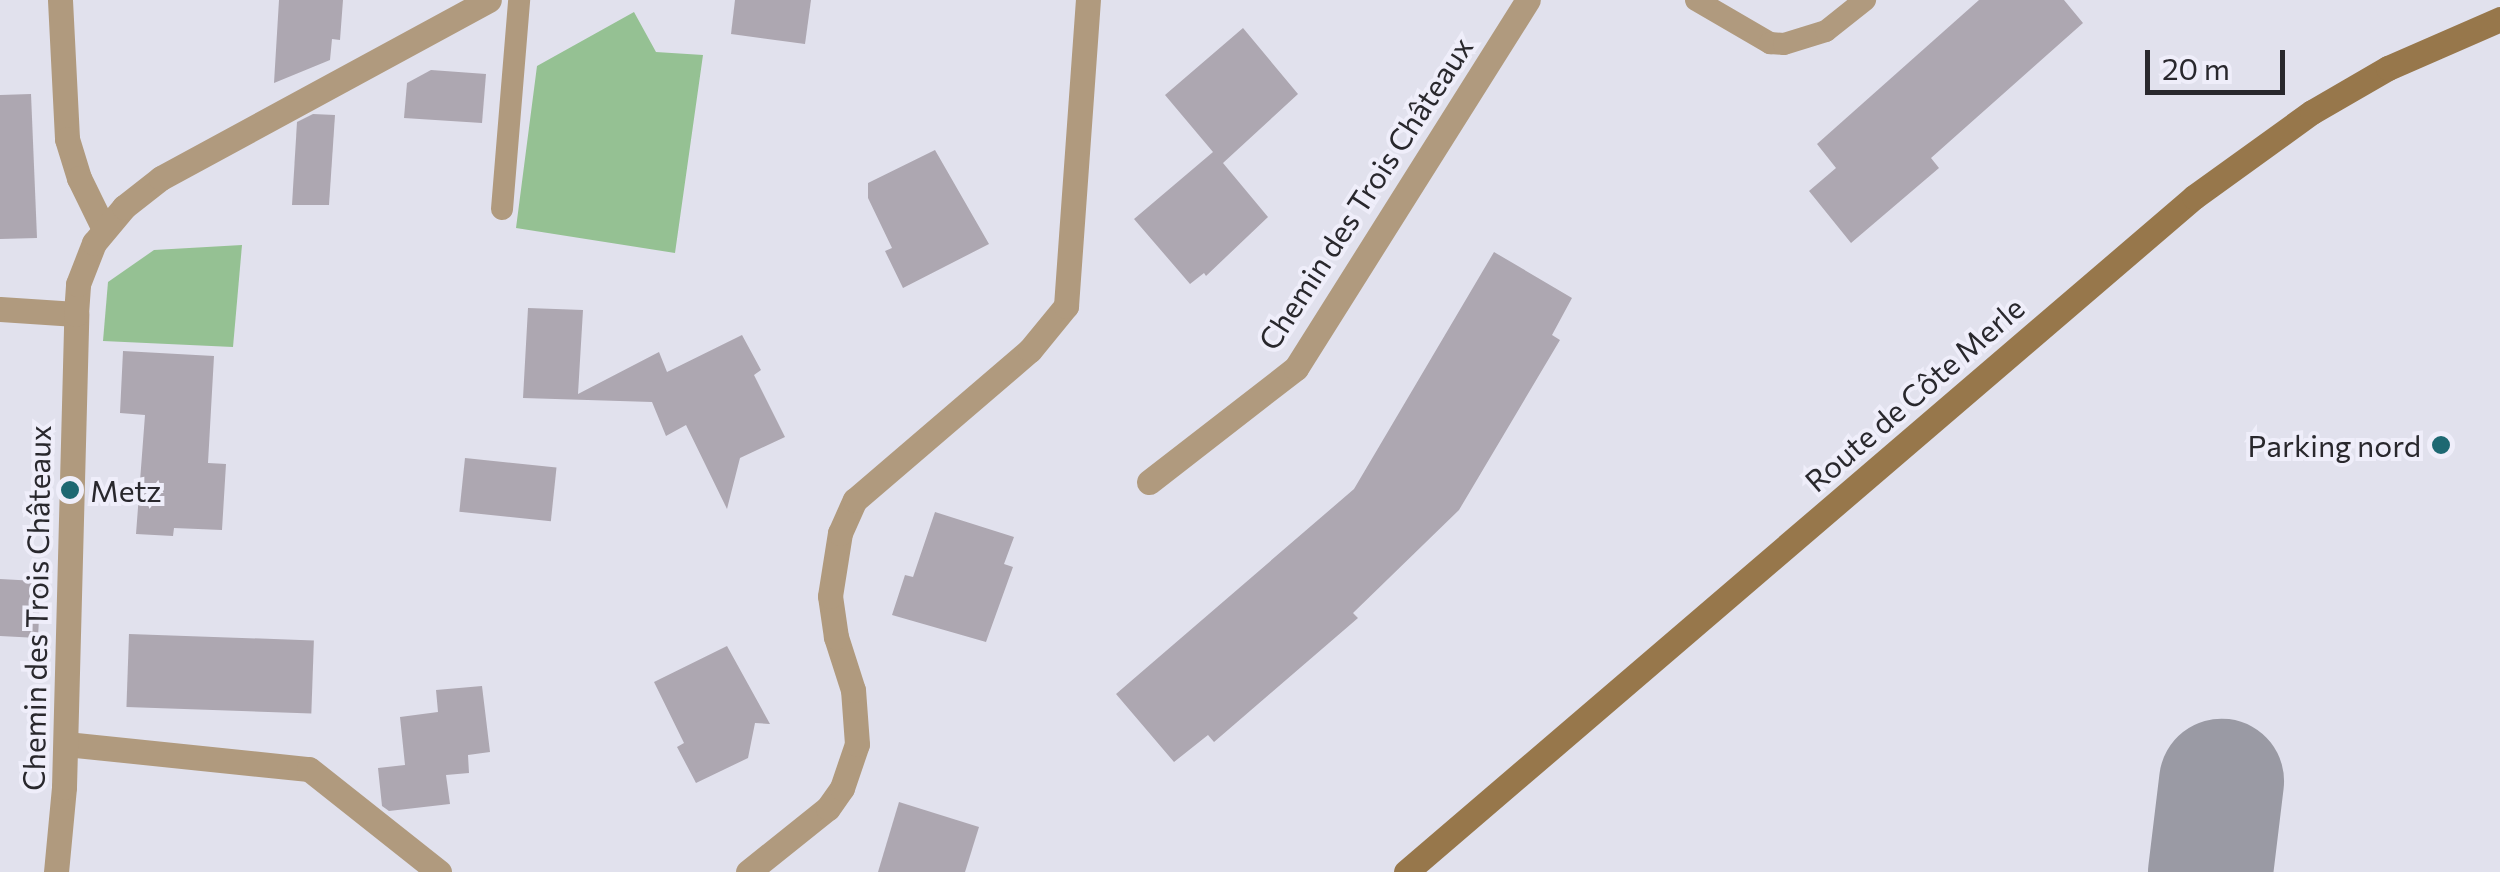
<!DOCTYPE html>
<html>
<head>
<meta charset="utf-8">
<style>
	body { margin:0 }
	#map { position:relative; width:2500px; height:872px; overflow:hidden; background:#e1e1ed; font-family:Commissioner,sans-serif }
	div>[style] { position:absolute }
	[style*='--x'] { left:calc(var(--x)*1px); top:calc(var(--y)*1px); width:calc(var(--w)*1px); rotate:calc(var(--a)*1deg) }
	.green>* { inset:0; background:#95c193 }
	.taxiway>* { height:125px; margin:-62.5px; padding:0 62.5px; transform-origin:62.5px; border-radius:62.5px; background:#9a9aa4 }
	.building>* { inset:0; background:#ada7b1; transform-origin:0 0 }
	.lane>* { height:22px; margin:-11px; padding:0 11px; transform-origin:11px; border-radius:11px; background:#b09a7e }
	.street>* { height:25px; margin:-12.5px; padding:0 12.5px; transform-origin:12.5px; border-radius:12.5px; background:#b09a7e }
	.secondary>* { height:25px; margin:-12.5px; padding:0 12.5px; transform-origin:12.5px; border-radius:12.5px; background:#97774b }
	.dots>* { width:28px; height:28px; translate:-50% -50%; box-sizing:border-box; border:5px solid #efeefa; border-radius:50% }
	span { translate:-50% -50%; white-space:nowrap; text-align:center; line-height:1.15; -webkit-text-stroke:8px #efeefa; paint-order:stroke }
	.street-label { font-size:30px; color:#29282d }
	.poi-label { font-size:30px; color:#29282d }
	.right { translate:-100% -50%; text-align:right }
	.left { translate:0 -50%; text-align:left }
	.scale { position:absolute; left:2145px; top:50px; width:140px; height:45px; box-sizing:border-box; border:5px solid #29282d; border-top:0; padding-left:12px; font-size:30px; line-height:35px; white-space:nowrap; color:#29282d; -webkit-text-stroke:8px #efeefa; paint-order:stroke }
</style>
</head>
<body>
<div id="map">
	<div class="green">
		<i style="clip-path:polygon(634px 12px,656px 52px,703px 55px,675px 253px,516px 228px,537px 66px)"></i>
		<i style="clip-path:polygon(242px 245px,233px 347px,103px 341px,108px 282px,154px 250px)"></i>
	</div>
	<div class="taxiway">
		<i style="--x:2210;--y:872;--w:92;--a:-83.1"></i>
	</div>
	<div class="building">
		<i style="clip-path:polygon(279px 0,343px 0,340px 40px,332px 39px,330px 60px,274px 83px)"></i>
		<i style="clip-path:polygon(735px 0,811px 0,805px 44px,731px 34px)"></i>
		<i style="clip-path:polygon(1979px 0,2064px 0,2083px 23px,1931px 158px,1939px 168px,1851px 243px,1809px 191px,1836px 168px,1817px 144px)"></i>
		<i style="clip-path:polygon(1243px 28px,1298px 94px,1223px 163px,1268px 217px,1206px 276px,1204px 273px,1190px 284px,1134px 219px,1213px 152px,1165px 95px)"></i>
		<i style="clip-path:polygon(431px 70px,486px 74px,482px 123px,404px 118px,407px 83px)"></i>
		<i style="clip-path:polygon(31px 94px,37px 238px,0 239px,0 95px)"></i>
		<i style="clip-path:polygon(313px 114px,335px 115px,329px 205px,292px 205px,297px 122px)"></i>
		<i style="clip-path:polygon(935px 150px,989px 244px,903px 288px,885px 251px,892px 248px,868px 198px,868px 183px)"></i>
		<i style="clip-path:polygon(1494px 252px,1572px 298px,1552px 335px,1560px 340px,1459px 510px,1353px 613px,1358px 618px,1214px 742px,1208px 735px,1174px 762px,1116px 694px,1354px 489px)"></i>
		<i style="clip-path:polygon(528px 308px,583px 310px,578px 394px,659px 352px,667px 372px,742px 335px,761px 370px,754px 375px,785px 437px,740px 458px,727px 509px,686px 425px,666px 436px,652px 402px,523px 398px)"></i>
		<i style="clip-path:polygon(123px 351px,214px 356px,208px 463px,226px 464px,222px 530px,174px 528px,173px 536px,136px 534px,145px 415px,120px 413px)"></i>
		<i style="left:465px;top:458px;width:92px;height:54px;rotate:6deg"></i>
		<i style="clip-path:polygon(935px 512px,1014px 537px,1004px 564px,1013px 567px,986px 642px,892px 615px,905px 575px,913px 577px)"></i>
		<i style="left:0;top:579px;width:41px;height:57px;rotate:3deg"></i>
		<i style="left:129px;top:634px;width:185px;height:73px;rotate:2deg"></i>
		<i style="clip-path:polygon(727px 646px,770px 724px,755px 723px,748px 758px,696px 783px,677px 747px,684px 743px,654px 682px)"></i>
		<i style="clip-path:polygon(482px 686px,490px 752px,468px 755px,469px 773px,446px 775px,450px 804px,389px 811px,382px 806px,378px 768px,405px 765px,400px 717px,438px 712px,436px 690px)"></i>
		<i style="clip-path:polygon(899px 802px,979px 827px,965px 872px,878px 872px)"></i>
	</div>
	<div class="lane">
		<i style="--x:1696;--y:0;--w:86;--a:30.2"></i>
		<i style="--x:1770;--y:43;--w:14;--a:4"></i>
		<i style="--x:1784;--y:44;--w:44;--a:-17.2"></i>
		<i style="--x:1826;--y:31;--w:50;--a:-38.5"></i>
		<i style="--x:502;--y:209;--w:210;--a:-85.3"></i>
	</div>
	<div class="street">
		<i style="--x:60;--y:0;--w:139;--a:87.1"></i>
		<i style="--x:67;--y:139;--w:41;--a:72.9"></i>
		<i style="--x:79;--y:178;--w:57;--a:63.9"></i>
		<i style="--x:0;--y:309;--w:76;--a:3.8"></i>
		<i style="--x:1149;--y:482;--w:186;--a:-37.8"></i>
		<i style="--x:1296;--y:368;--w:435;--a:-57.8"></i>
		<i style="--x:66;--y:744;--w:244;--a:5.9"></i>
		<i style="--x:309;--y:769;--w:166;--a:38.4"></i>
		<i style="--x:56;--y:872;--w:85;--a:-84.6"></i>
		<i style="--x:64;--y:787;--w:473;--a:-88.5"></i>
		<i style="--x:76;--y:314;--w:30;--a:-86"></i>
		<i style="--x:78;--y:284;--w:44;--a:-68.7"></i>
		<i style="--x:94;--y:243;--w:47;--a:-50.2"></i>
		<i style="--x:124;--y:207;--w:47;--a:-38.1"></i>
		<i style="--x:161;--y:178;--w:373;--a:-28.5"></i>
		<i style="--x:748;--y:872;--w:102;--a:-38.7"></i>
		<i style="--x:828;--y:808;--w:24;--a:-55"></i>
		<i style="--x:842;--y:788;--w:46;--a:-71.2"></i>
		<i style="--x:857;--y:744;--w:54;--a:-94.2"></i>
		<i style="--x:853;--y:690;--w:56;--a:-107.8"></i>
		<i style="--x:836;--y:637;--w:41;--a:-98.3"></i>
		<i style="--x:830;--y:596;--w:64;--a:-81"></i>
		<i style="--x:840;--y:533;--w:36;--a:-66"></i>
		<i style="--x:855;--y:500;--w:230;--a:-40.6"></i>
		<i style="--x:1030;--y:350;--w:57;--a:-50.7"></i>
		<i style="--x:1066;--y:306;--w:307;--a:-85.9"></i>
	</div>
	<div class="secondary">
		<i style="--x:1406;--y:872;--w:1038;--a:-40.58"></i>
		<i style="--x:2194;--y:197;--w:145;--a:-35.8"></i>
		<i style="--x:2312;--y:112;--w:88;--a:-30.1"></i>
		<i style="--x:2388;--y:68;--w:122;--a:-23.6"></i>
	</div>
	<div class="dots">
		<i style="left:2441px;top:445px;background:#1d6872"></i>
		<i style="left:70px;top:490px;background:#1d6872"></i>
	</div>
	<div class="street-label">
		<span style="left:1365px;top:193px;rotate:-57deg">Chemin des Trois Châteaux</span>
		<span style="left:1914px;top:394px;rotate:-41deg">Route de Côte Merle</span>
		<span style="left:36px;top:608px;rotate:-89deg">Chemin des Trois Châteaux</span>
	</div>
	<div class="poi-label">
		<span class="right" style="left:2421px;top:445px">Parking nord</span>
		<span class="left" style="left:90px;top:490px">Metz</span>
	</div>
	<div class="scale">20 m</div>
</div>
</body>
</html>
